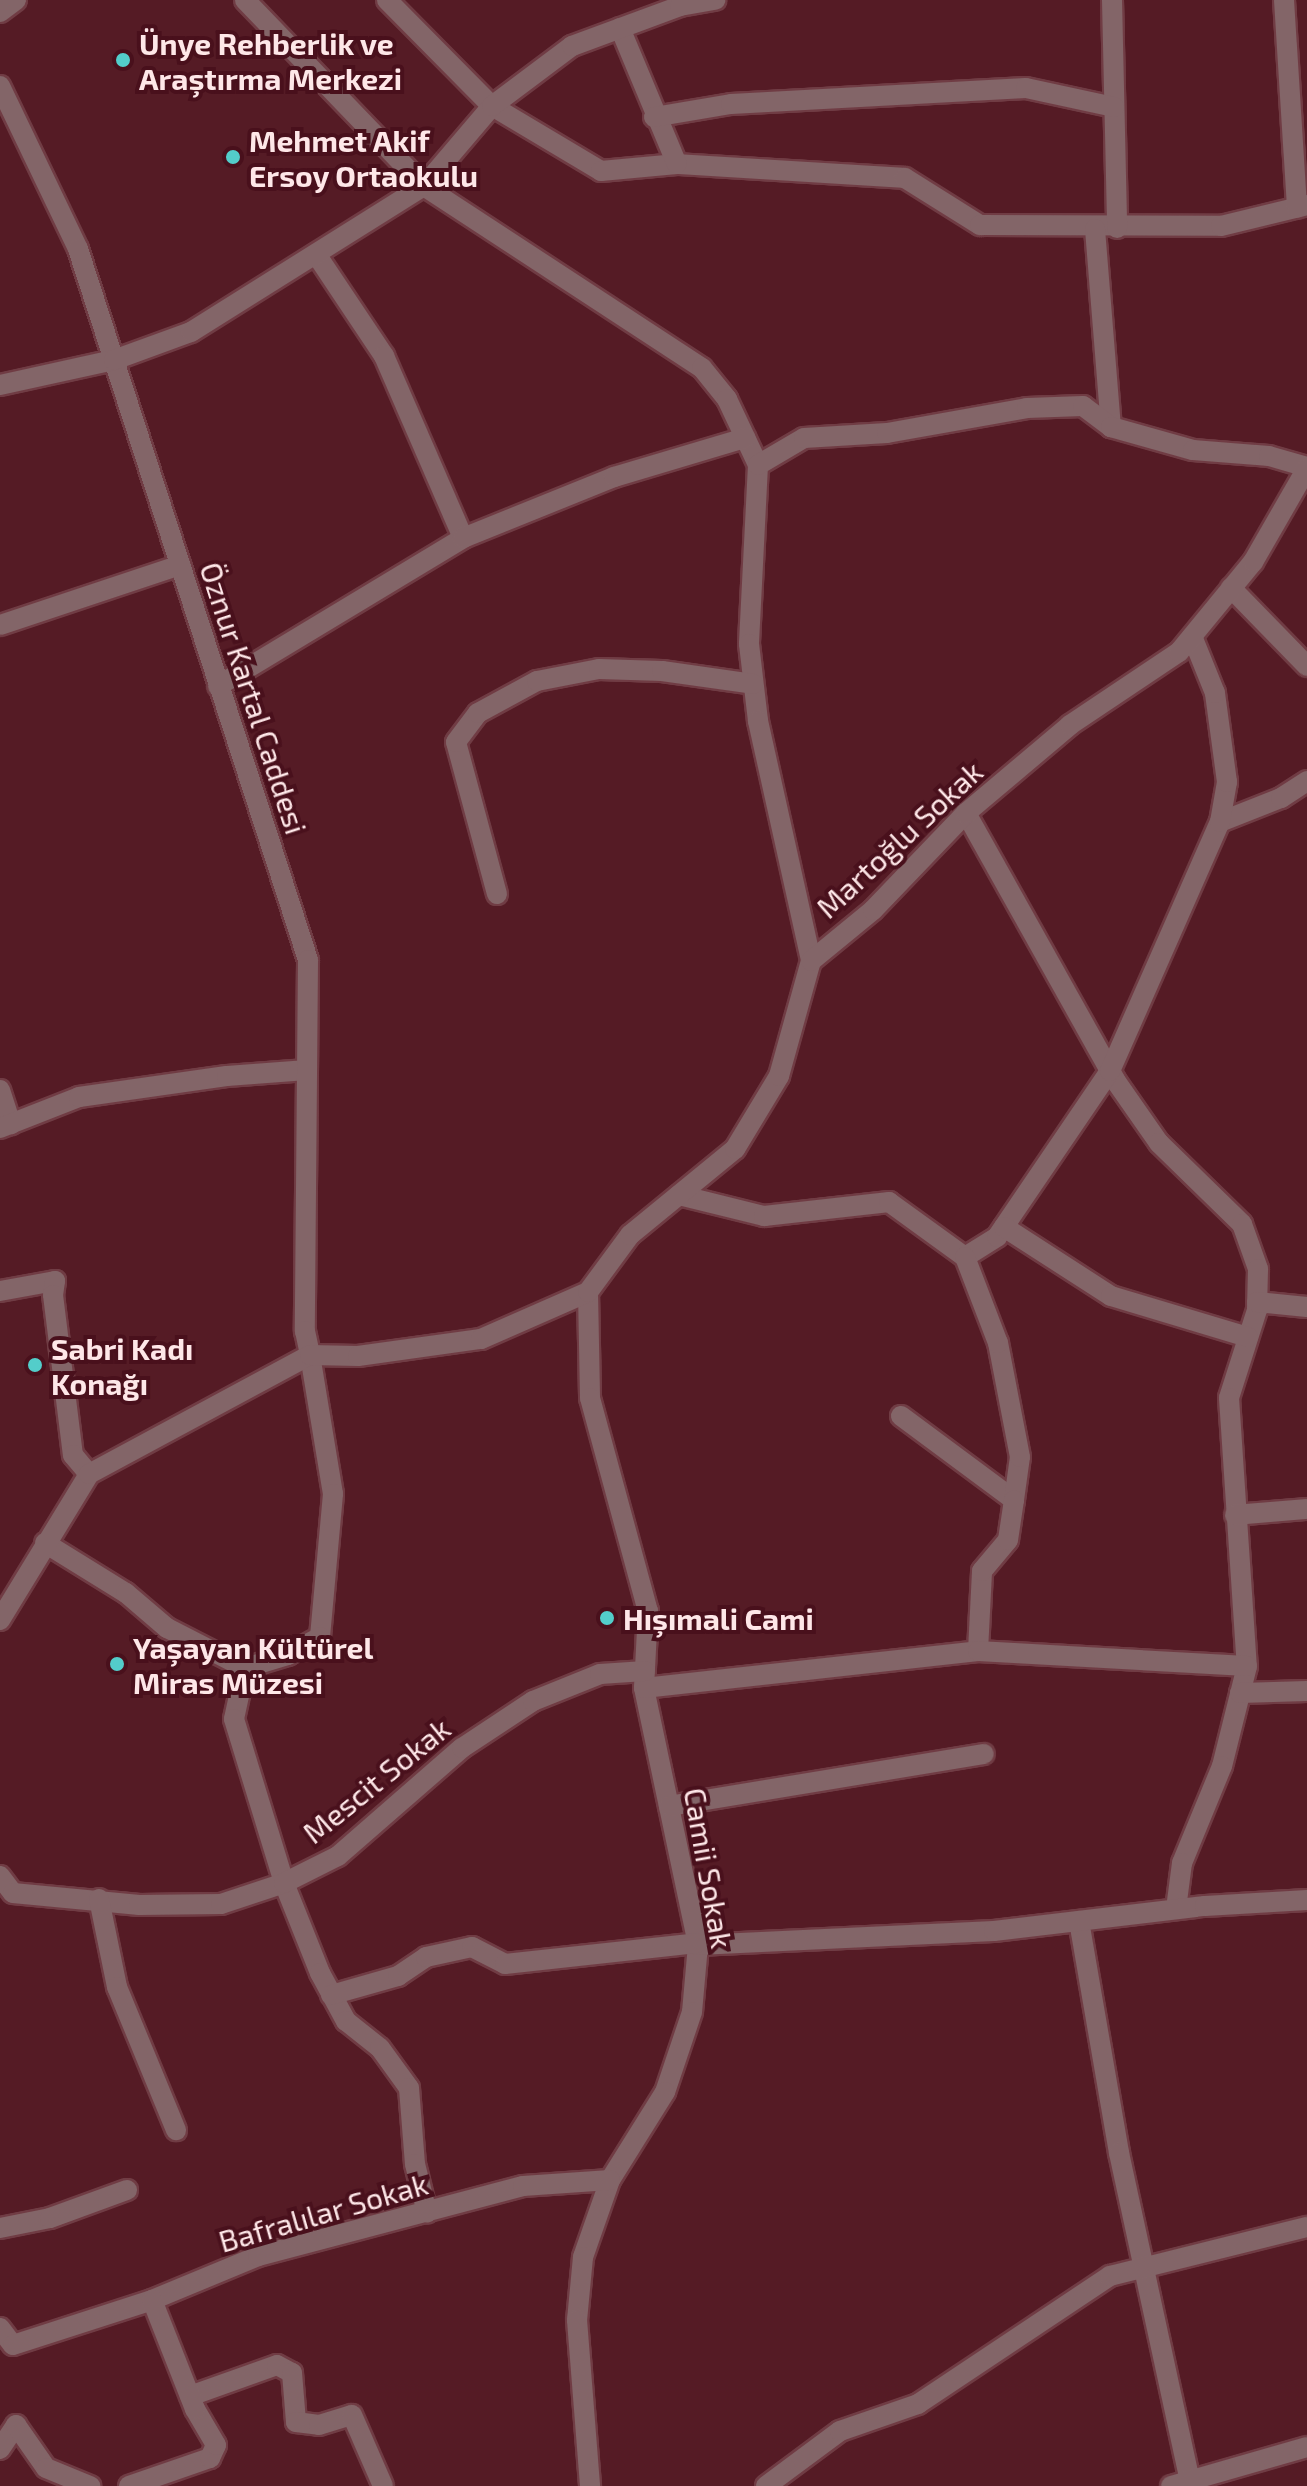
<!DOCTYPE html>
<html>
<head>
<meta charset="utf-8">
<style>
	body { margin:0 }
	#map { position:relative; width:1307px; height:2486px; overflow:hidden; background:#551b25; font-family:"Exo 2",sans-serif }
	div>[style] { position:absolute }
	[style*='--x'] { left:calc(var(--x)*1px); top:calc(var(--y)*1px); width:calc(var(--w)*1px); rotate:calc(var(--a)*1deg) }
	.roads { filter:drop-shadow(2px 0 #703c44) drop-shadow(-2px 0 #703c44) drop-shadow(0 2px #703c44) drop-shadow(0 -2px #703c44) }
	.minor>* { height:20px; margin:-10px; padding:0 10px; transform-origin:10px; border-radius:10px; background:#836568 }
	.tertiary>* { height:20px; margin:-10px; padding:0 10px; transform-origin:10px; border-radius:10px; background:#836568 }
	.dots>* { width:22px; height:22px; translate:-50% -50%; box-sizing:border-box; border:4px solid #49101c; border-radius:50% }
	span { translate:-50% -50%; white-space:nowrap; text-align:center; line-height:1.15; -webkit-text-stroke:8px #49101c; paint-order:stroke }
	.poi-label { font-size:30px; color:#fee7e8; font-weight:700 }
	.left { translate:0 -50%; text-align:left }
	.street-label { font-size:30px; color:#fee7e8 }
</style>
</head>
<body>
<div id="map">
	<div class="roads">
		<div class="minor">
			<i style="--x:245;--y:0;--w:258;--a:46.1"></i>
			<i style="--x:424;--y:186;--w:332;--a:33.2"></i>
			<i style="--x:702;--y:368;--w:40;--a:51"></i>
			<i style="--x:727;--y:399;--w:73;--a:64.8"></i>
			<i style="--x:758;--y:465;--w:179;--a:92.9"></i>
			<i style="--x:749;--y:644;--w:78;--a:83.3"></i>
			<i style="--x:758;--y:721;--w:246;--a:77.5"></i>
			<i style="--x:387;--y:0;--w:149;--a:45.3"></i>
			<i style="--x:492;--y:106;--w:127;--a:30.8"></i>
			<i style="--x:601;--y:171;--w:76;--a:-5.3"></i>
			<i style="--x:677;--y:164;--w:228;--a:3.5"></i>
			<i style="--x:905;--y:178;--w:89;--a:32.1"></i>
			<i style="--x:980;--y:225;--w:241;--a:0.2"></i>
			<i style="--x:1221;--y:226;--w:89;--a:-13.7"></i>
			<i style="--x:1112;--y:0;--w:228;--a:88.7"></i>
			<i style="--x:1284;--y:0;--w:208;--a:86.4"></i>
			<i style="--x:0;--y:12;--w:20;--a:-37"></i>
			<i style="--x:620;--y:28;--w:147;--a:67.3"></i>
			<i style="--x:654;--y:117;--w:78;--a:-9.6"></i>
			<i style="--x:731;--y:104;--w:295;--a:-3.1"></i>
			<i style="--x:1026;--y:88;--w:90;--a:12.2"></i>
			<i style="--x:1095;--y:229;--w:199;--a:85.4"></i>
			<i style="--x:316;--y:254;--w:123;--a:56.3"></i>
			<i style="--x:384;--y:356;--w:198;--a:66.5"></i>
			<i style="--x:758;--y:465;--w:53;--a:-30.4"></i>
			<i style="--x:804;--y:438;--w:83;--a:-3.4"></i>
			<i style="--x:887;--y:433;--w:142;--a:-10.1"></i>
			<i style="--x:1027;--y:408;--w:56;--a:-2"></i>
			<i style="--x:1083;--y:406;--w:35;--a:37"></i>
			<i style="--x:1111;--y:427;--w:85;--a:15.7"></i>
			<i style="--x:1193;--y:450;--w:76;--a:4.5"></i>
			<i style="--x:1269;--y:456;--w:40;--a:16"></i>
			<i style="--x:1231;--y:588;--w:109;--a:45.7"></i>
			<i style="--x:0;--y:625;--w:190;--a:-18.4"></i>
			<i style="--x:218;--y:686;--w:286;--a:-31.1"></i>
			<i style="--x:463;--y:538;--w:163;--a:-22"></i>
			<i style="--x:614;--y:477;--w:137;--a:-16.6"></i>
			<i style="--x:966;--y:813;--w:306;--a:60.8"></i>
			<i style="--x:1115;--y:1080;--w:77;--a:55.1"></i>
			<i style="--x:1159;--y:1143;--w:116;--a:44.3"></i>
			<i style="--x:1242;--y:1224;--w:48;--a:70.4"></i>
			<i style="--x:1258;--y:1269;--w:41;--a:91.4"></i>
			<i style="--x:1257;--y:1310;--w:92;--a:107.7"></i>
			<i style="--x:1229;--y:1398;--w:269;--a:86.2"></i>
			<i style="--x:1247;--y:1666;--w:103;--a:104"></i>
			<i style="--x:1222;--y:1766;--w:105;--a:112.4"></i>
			<i style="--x:1182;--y:1863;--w:46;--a:97.4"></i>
			<i style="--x:1220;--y:822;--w:66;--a:-21.5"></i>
			<i style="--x:1281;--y:798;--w:31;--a:-33"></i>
			<i style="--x:497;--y:894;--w:157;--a:-105.1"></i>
			<i style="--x:456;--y:742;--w:36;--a:-53"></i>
			<i style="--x:478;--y:713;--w:67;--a:-28.5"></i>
			<i style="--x:537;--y:681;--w:63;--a:-11"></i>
			<i style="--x:599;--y:669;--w:63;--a:1.8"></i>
			<i style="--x:662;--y:671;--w:92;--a:8.1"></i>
			<i style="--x:0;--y:1090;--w:36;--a:72"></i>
			<i style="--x:0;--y:1128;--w:85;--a:-21.4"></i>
			<i style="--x:79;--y:1097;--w:149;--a:-8.1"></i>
			<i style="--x:227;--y:1076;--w:80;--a:-4.3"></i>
			<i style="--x:679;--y:1195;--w:88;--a:13.9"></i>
			<i style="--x:764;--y:1216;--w:126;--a:-6.4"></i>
			<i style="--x:889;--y:1202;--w:94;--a:35.9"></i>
			<i style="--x:965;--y:1257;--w:38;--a:-32"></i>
			<i style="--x:997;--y:1237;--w:201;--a:-55.8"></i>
			<i style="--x:1110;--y:1071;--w:272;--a:-66.2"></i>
			<i style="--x:1220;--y:822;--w:41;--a:-80.1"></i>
			<i style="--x:1227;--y:782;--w:90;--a:-97.7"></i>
			<i style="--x:1215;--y:693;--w:61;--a:-112"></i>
			<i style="--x:1004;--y:1227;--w:127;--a:32.8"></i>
			<i style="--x:1111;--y:1296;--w:143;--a:16.7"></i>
			<i style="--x:0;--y:1291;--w:56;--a:-10.3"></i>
			<i style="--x:55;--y:1281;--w:14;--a:98"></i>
			<i style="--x:53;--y:1295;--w:161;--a:82.9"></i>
			<i style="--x:73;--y:1455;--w:25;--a:50"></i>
			<i style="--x:588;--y:1292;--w:106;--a:88.9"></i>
			<i style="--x:590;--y:1398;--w:221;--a:74.8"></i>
			<i style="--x:648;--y:1611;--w:77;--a:93"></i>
			<i style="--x:644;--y:1688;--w:263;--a:78.1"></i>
			<i style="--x:698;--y:1945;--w:67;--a:95.1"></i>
			<i style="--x:692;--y:2012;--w:84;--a:108.6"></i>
			<i style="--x:665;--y:2092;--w:104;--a:122"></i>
			<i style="--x:610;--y:2180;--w:82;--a:109.3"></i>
			<i style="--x:583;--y:2257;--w:63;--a:95.4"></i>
			<i style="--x:577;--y:2320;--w:167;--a:85.5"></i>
			<i style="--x:1257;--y:1302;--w:50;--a:5.7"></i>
			<i style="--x:310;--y:1355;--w:141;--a:80.6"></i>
			<i style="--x:333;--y:1494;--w:144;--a:95.2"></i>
			<i style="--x:320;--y:1637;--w:37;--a:151"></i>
			<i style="--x:288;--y:1655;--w:45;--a:163.2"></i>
			<i style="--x:245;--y:1668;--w:52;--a:102.2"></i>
			<i style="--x:234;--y:1719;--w:171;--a:73"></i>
			<i style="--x:284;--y:1883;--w:97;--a:68.2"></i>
			<i style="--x:320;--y:1973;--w:55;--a:61.6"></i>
			<i style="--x:346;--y:2021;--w:43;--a:38.5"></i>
			<i style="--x:380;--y:2048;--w:49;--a:54.1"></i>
			<i style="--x:409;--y:2088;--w:76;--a:85.5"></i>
			<i style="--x:415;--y:2164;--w:50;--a:76.2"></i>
			<i style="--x:901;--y:1416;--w:141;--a:36.6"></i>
			<i style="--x:1014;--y:1500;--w:43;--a:-82.1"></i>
			<i style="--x:1020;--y:1457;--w:116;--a:-100.9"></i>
			<i style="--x:998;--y:1343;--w:92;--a:-111"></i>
			<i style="--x:1235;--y:1515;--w:72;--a:-4.8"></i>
			<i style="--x:45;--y:1543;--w:95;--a:31.7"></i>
			<i style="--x:126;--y:1593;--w:54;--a:40.5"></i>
			<i style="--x:167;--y:1628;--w:88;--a:27.1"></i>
			<i style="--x:978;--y:1651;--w:80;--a:-87.1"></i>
			<i style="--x:982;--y:1571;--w:40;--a:-50"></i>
			<i style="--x:1008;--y:1540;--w:40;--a:-81.5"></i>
			<i style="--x:644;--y:1688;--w:336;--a:-6.3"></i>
			<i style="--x:978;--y:1651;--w:269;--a:3.2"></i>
			<i style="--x:1240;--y:1693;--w:67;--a:-1.7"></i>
			<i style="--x:669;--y:1806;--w:319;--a:-9.4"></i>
			<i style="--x:0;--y:1876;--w:21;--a:53"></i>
			<i style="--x:13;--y:1893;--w:127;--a:5.4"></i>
			<i style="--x:139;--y:1905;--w:82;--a:-0.7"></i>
			<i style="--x:221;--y:1904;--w:66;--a:-18.4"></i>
			<i style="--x:284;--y:1883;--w:60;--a:-26.6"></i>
			<i style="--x:338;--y:1856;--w:164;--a:-41.1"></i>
			<i style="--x:462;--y:1748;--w:85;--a:-33.5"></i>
			<i style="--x:533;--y:1701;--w:72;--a:-21.9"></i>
			<i style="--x:600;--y:1674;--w:45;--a:-3.8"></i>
			<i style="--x:99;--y:1899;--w:90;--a:78.4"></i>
			<i style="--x:117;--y:1987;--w:155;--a:67.6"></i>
			<i style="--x:1079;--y:1921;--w:235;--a:80.2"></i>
			<i style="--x:1119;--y:2153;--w:341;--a:77.8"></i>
			<i style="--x:698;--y:1945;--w:296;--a:-2.7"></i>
			<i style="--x:994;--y:1931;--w:212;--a:-6.8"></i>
			<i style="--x:1205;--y:1906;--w:102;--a:-3.4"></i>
			<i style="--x:331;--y:1995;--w:70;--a:-15.8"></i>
			<i style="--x:398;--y:1976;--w:34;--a:-34"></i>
			<i style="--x:426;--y:1957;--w:47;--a:-12.3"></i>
			<i style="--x:472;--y:1947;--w:37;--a:27"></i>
			<i style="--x:505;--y:1964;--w:193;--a:-6.2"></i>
			<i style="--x:0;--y:2228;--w:51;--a:-11.3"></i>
			<i style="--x:50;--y:2218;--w:82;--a:-20"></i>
			<i style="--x:0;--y:2328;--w:21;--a:53"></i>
			<i style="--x:13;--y:2345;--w:146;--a:-17.9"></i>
			<i style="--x:152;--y:2300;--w:115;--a:-22.5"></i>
			<i style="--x:258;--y:2256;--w:274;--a:-14.8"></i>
			<i style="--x:523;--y:2186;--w:87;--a:-3.9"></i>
			<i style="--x:190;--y:2396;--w:92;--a:-19.6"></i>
			<i style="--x:277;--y:2365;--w:17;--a:28"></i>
			<i style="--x:292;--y:2373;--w:49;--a:85.3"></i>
			<i style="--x:296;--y:2422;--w:23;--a:7"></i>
			<i style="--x:319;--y:2425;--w:34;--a:-17"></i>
			<i style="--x:352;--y:2415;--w:77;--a:66.4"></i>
			<i style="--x:0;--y:2449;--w:29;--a:-56"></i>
			<i style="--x:16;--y:2425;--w:52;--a:55.1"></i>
			<i style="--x:46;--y:2468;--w:48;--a:22.2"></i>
			<i style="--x:129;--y:2486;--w:86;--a:-19.1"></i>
			<i style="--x:210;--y:2458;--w:14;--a:-65"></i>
			<i style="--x:216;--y:2445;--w:42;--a:-120.3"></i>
			<i style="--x:195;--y:2409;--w:117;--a:-111.5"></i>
			<i style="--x:766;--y:2486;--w:92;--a:-36.6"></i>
			<i style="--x:840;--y:2431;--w:83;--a:-19.1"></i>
			<i style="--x:918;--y:2404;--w:231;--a:-33.7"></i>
			<i style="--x:1110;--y:2276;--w:203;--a:-14"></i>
			<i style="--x:1171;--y:2486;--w:141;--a:-16"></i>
		</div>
		<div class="tertiary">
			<i style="--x:0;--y:86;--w:181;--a:64.4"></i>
			<i style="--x:78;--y:249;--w:747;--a:72.07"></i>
			<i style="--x:308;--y:960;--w:371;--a:90.5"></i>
			<i style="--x:305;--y:1331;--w:25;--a:78"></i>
			<i style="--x:0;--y:385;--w:117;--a:-12.4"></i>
			<i style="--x:114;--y:360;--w:82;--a:-20"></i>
			<i style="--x:191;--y:332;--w:275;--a:-32.1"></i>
			<i style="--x:424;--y:186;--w:105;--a:-49.6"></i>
			<i style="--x:492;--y:106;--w:100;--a:-36.9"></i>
			<i style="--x:572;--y:46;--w:115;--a:-20.3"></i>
			<i style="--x:680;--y:6;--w:36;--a:-10"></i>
			<i style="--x:0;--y:1620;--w:171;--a:-58.6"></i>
			<i style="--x:89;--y:1474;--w:251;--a:-28.3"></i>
			<i style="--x:310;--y:1355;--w:48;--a:1.2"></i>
			<i style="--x:358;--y:1356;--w:124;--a:-7.9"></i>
			<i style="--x:481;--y:1339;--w:117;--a:-23.7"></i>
			<i style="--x:588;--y:1292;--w:71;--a:-53.6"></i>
			<i style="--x:630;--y:1235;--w:136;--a:-39.3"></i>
			<i style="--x:735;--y:1149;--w:85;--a:-58.9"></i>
			<i style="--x:779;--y:1076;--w:119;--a:-74.5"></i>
			<i style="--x:811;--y:961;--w:80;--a:-39.4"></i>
			<i style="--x:873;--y:910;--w:134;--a:-46.2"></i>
			<i style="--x:966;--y:813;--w:136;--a:-40.2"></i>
			<i style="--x:1070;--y:725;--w:131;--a:-33.8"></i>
			<i style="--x:1179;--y:652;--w:117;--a:-50.6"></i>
			<i style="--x:1253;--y:562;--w:108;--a:-60.1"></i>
		</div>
	</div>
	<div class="dots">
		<i style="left:123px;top:60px;background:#53cdca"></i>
		<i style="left:233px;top:157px;background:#53cdca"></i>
		<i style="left:35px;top:1365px;background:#53cdca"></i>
		<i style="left:607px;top:1618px;background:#53cdca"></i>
		<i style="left:117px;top:1664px;background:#53cdca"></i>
	</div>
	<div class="poi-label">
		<span class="left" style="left:139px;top:60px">Ünye Rehberlik ve<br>Araştırma Merkezi</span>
		<span class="left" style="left:249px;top:157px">Mehmet Akif<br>Ersoy Ortaokulu</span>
		<span class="left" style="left:51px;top:1365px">Sabri Kadı<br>Konağı</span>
		<span class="left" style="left:623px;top:1618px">Hışımali Cami</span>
		<span class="left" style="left:133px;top:1664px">Yaşayan Kültürel<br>Miras Müzesi</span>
	</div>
	<div class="street-label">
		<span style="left:254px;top:698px;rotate:72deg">Öznur Kartal Caddesi</span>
		<span style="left:899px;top:839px;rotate:-43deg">Martoğlu Sokak</span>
		<span style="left:376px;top:1780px;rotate:-39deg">Mescit Sokak</span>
		<span style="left:709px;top:1868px;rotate:80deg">Camii Sokak</span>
		<span style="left:323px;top:2212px;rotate:-16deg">Bafralılar Sokak</span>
	</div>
</div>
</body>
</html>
